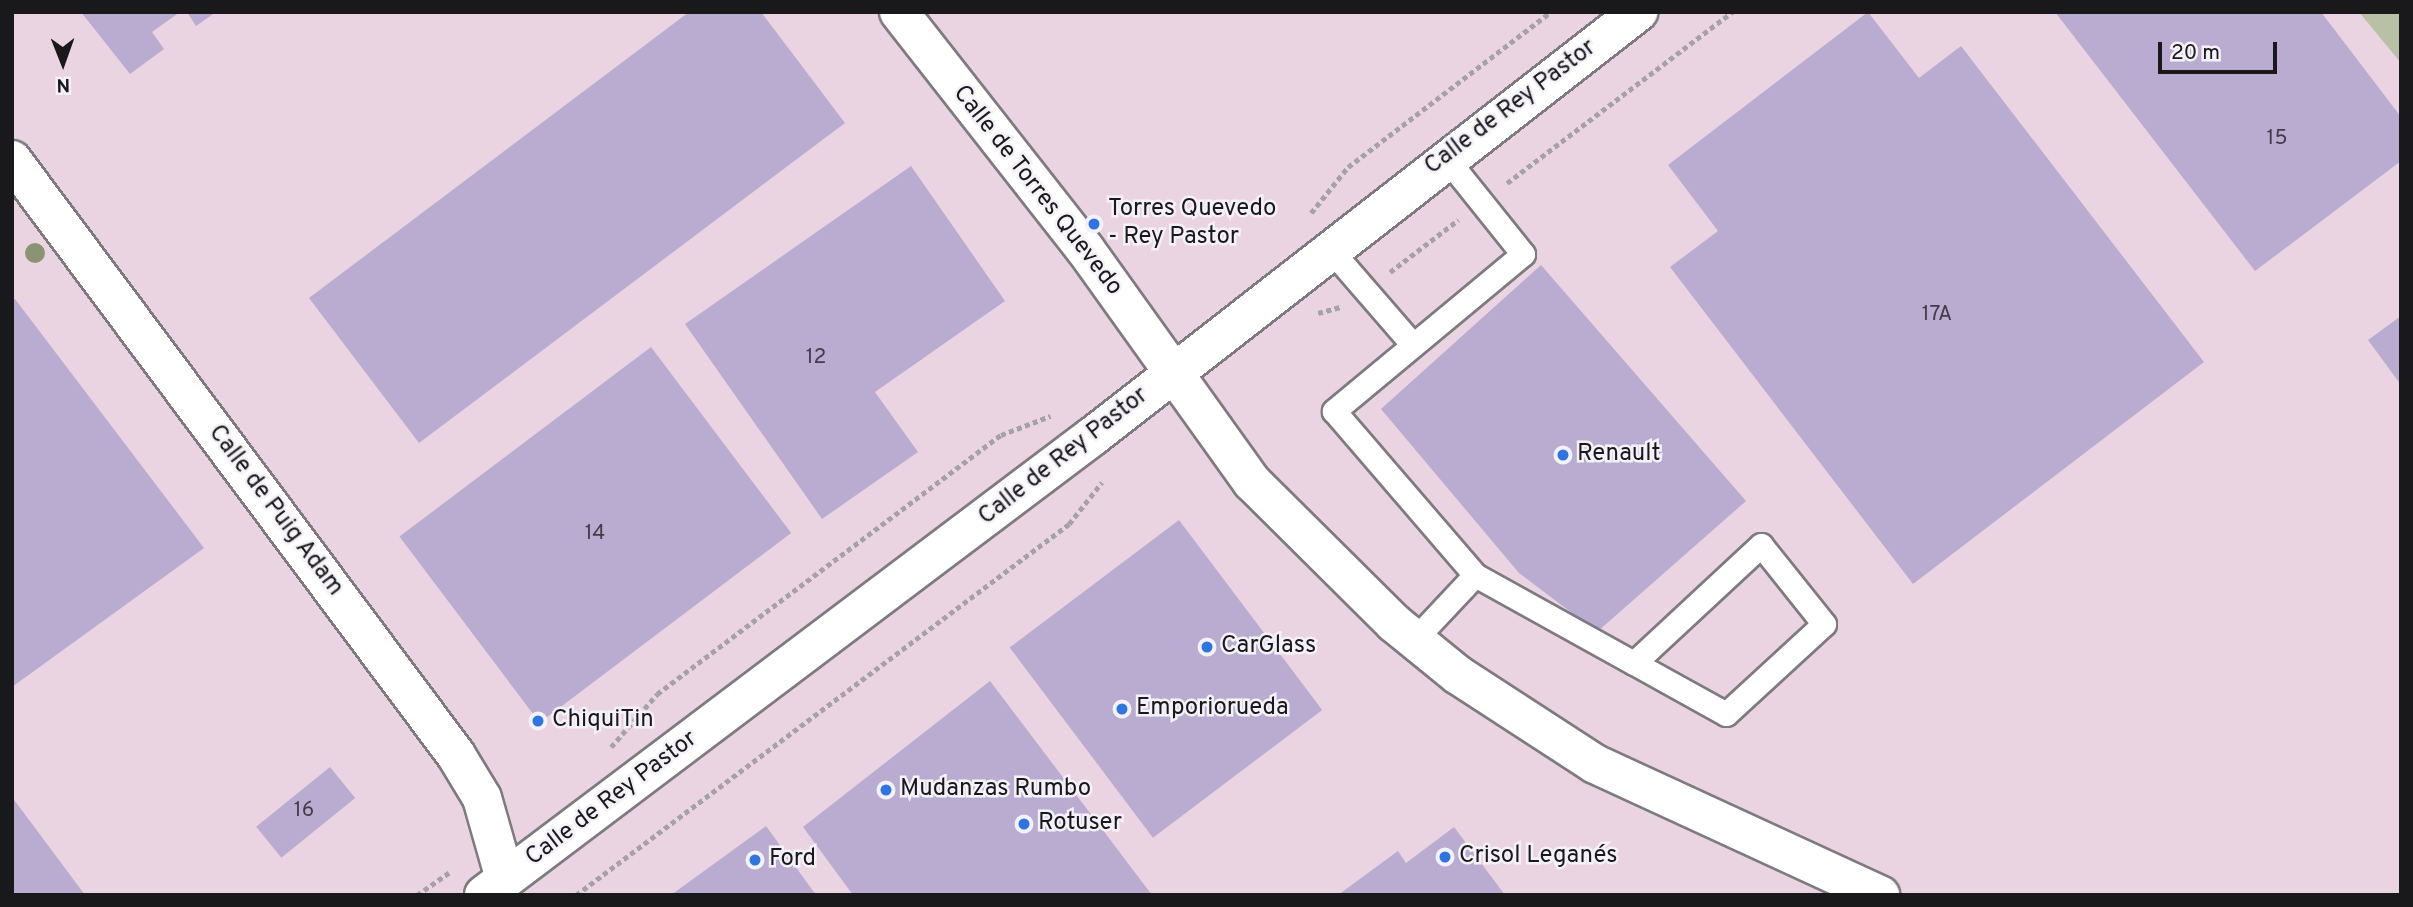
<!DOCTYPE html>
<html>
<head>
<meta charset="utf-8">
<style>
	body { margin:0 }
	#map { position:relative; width:2413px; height:907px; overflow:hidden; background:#e6e4eb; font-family:Overpass,sans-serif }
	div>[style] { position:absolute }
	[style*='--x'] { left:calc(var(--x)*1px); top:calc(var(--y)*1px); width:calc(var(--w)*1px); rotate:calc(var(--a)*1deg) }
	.industrial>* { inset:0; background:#ebd4e1; transform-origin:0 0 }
	.green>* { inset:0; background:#b8c0a6 }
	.building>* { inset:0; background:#b9acd0; transform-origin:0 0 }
	.path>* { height:4.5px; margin-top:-2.25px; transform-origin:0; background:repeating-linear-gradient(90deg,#a4a2a8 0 5px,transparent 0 8.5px) }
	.roads { filter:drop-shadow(2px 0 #7d7b81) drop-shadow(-2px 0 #7d7b81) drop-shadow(0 2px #7d7b81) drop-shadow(0 -2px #7d7b81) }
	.lane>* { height:23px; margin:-11.5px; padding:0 11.5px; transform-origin:11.5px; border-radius:11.5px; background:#fff }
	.street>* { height:38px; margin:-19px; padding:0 19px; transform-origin:19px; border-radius:19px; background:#fff }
	.trees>* { width:20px; height:20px; margin:-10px; border-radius:50%; background:#8c9375 }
	.dots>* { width:19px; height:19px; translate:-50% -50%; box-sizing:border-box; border:4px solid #f4f2f8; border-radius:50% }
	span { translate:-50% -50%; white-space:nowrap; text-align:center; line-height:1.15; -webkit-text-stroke:5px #f4f2f8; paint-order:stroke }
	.number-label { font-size:21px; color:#413d48 }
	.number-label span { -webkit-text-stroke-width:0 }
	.street-label { font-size:24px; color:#19181b }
	.poi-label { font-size:24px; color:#19181b }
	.left { translate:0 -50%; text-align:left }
	.frame { position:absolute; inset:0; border:14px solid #19181b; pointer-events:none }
	.north { position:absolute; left:28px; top:28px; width:70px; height:70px; -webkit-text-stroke:5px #f4f2f8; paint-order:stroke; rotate:179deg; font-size:19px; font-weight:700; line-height:28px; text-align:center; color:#19181b }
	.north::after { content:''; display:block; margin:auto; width:24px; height:32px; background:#19181b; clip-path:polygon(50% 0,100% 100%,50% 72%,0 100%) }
	.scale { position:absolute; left:2158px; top:42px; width:119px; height:32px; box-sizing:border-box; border:4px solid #19181b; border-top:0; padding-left:9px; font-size:21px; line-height:24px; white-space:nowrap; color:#19181b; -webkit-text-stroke:5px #f4f2f8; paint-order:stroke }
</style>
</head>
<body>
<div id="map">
	<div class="industrial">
		<i style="left:12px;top:12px;width:2389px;height:883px"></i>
	</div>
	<div class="green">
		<i style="clip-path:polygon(2359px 12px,2401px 12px,2401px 63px)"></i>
	</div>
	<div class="building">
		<i style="clip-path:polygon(81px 12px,180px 12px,152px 32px,164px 49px,130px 74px)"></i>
		<i style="clip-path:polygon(187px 12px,216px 12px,196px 26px)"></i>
		<i style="clip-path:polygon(689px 12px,761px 12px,845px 123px,419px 443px,309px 298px)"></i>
		<i style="clip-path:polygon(1868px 12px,1919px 78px,1961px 46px,2204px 362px,1913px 584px,1670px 267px,1718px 231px,1668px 165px)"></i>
		<i style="clip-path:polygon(2055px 12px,2321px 12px,2401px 117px,2401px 161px,2255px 271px)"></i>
		<i style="clip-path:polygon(911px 166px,1005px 301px,875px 392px,918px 452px,822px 519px,685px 324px)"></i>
		<i style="clip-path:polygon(1541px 265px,1746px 501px,1597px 632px,1519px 573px,1381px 409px)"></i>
		<i style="clip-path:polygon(15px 299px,204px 548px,12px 687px,12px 301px)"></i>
		<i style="clip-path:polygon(2401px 316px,2401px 385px,2368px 340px)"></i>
		<i style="left:651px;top:347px;width:233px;height:315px;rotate:53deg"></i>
		<i style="left:1179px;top:520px;width:238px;height:212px;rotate:53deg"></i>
		<i style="clip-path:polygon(990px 681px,1152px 895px,853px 895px,803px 827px)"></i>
		<i style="left:330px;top:767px;width:40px;height:95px;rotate:51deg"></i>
		<i style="clip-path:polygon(12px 797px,85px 895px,12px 895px)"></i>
		<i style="clip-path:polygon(766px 826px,816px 895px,671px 895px)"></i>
		<i style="clip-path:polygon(1454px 827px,1505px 895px,1338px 895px,1398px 851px,1406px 863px)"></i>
	</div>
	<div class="path">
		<i style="--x:1507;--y:183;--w:283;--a:-37.2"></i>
		<i style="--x:1311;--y:213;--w:59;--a:-51.2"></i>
		<i style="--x:1348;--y:167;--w:255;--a:-37.4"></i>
		<i style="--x:1390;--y:272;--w:86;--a:-37.4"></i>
		<i style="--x:1318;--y:313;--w:23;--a:-15"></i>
		<i style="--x:611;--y:747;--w:70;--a:-49"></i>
		<i style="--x:657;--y:694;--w:431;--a:-37"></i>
		<i style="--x:1001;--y:435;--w:53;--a:-21.2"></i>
		<i style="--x:417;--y:895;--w:39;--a:-35"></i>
		<i style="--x:576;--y:895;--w:617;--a:-36.96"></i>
		<i style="--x:1069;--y:524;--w:53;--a:-51.8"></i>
	</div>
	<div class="roads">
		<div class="lane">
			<i style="--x:1446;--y:158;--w:123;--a:51.3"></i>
			<i style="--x:1523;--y:254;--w:246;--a:140.3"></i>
			<i style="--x:1334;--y:411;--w:216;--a:49.3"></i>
			<i style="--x:1475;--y:575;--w:182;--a:29"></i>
			<i style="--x:1634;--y:663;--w:105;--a:29"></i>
			<i style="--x:1726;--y:714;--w:133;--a:-42.6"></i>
			<i style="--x:1824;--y:624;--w:101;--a:-128.6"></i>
			<i style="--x:1761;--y:545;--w:173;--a:137.1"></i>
			<i style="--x:1329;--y:248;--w:128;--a:49.1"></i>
			<i style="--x:1414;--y:640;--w:89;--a:-46.8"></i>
		</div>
		<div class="street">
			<i style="--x:899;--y:12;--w:301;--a:51.9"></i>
			<i style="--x:1085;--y:249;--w:287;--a:54.4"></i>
			<i style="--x:1252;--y:482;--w:200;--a:44.8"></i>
			<i style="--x:1394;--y:623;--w:82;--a:39.1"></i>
			<i style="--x:1458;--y:675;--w:163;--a:33"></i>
			<i style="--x:1595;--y:764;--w:314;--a:24.7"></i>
			<i style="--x:12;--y:160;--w:742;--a:53.27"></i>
			<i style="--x:456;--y:755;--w:50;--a:58.8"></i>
			<i style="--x:482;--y:798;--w:84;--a:74.1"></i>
			<i style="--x:484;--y:895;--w:763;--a:-37.01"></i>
			<i style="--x:1093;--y:436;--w:691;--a:-37.88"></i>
		</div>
	</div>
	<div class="trees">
		<i style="left:35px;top:253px"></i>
	</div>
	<div class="dots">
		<i style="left:1094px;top:224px;background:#2f75e2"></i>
		<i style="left:1563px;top:455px;background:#2f75e2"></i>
		<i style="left:1207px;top:647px;background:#2f75e2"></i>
		<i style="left:1122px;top:709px;background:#2f75e2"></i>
		<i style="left:538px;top:721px;background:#2f75e2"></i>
		<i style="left:886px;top:790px;background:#2f75e2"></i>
		<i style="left:1024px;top:824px;background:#2f75e2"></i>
		<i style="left:1445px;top:857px;background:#2f75e2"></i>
		<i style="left:755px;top:860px;background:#2f75e2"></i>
	</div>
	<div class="number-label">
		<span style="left:2277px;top:139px">15</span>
		<span style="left:1937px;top:315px">17A</span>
		<span style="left:816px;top:358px">12</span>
		<span style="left:595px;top:534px">14</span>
		<span style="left:304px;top:811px">16</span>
	</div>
	<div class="street-label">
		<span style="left:1511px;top:108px;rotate:-37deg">Calle de Rey Pastor</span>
		<span style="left:1037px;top:191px;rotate:52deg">Calle de Torres Quevedo</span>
		<span style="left:1064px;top:457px;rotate:-38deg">Calle de Rey Pastor</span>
		<span style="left:275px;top:511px;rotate:53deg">Calle de Puig Adam</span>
		<span style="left:612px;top:799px;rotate:-37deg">Calle de Rey Pastor</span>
	</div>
	<div class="poi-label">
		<span class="left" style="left:1108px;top:224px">Torres Quevedo<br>- Rey Pastor</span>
		<span class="left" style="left:1577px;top:455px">Renault</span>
		<span class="left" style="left:1221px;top:647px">CarGlass</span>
		<span class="left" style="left:1136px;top:709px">Emporiorueda</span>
		<span class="left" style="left:552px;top:721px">ChiquiTin</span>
		<span class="left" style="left:900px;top:790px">Mudanzas Rumbo</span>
		<span class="left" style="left:1038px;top:824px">Rotuser</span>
		<span class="left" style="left:1459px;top:857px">Crisol Leganés</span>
		<span class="left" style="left:769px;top:860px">Ford</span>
	</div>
	<div class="frame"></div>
	<div class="north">N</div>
	<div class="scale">20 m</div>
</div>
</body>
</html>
